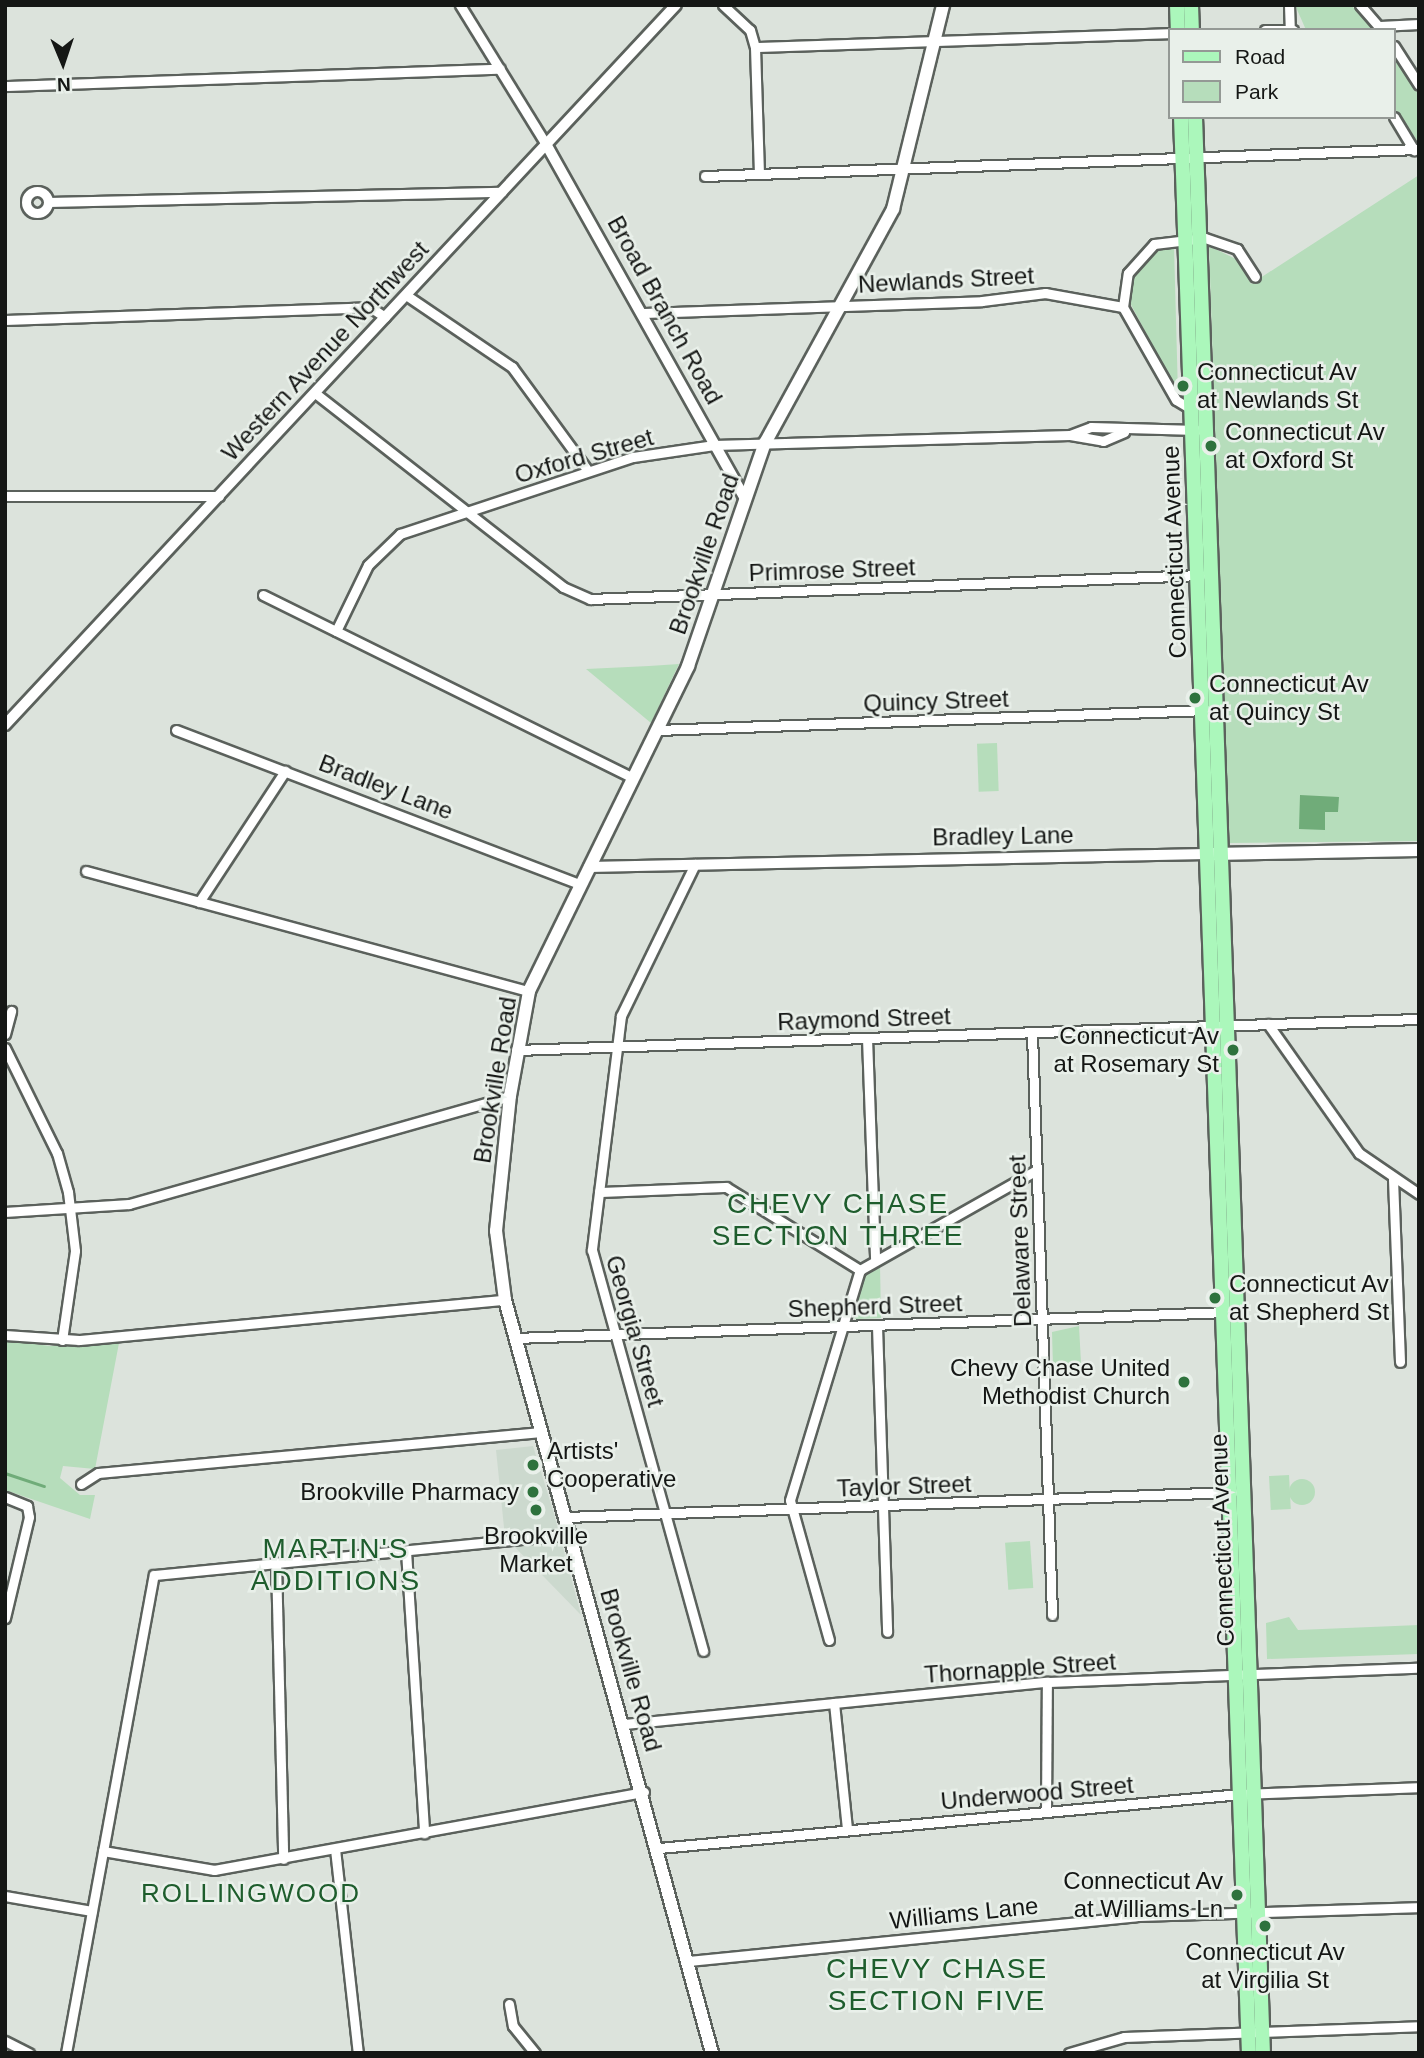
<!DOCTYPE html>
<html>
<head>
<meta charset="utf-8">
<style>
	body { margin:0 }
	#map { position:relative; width:1424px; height:2058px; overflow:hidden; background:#dce3dc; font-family:Arial,sans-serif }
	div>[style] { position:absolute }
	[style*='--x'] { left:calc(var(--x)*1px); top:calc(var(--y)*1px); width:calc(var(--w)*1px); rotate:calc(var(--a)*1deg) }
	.built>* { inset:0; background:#ccd9ce }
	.green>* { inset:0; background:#b6ddbb; transform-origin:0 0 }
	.round { border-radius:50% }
	.water>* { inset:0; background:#70ac79 }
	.stream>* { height:2.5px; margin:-1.25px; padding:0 1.25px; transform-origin:1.25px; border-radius:1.25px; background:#70ac79 }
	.roads { filter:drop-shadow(2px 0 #5b615c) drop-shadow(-2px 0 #5b615c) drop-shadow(0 2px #5b615c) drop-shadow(0 -2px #5b615c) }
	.minor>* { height:9px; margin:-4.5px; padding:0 4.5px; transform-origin:4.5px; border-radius:4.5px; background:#fff }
	.minor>.ring { margin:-4.5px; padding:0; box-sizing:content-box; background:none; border:9px solid #fff; border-radius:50% }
	.tertiary>* { height:10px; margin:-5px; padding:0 5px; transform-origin:5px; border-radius:5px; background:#fff }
	.secondary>* { height:12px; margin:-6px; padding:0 6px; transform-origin:6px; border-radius:6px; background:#fff }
	.primary>* { height:14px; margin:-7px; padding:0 7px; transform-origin:7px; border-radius:7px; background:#abf7bb }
	.dots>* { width:19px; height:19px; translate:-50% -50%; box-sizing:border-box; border:4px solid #e9f0ea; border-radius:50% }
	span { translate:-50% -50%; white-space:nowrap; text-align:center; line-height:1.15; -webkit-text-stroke:5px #e9f0ea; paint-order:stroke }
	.street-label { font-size:24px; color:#151715 }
	.poi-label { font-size:24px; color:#151715 }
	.left { translate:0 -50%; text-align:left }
	.right { translate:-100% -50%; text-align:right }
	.neighbourhood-label { font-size:26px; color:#1e5d2d; letter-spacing:2px }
	.quarter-label { font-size:28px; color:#1e5d2d; letter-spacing:2px }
	.frame { position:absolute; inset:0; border:7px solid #151715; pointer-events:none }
	.legend { position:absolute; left:1168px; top:28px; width:228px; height:91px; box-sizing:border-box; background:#e9f0ea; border:2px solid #949995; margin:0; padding:9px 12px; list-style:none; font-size:21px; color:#151715 }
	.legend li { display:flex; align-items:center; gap:14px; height:35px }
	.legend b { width:35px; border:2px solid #949995 }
	.north { position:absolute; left:28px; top:28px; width:70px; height:70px; -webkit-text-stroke:5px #e9f0ea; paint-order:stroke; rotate:178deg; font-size:19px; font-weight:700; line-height:28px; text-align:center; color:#151715 }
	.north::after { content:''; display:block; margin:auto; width:24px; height:32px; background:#151715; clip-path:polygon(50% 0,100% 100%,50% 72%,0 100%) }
</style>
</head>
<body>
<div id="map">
	<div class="built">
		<i style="clip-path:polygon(533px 1446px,554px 1514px,581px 1615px,505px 1537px,496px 1450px)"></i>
	</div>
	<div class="green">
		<i style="clip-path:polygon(1295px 5px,1351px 5px,1375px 30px,1306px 30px)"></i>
		<i style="clip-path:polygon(1394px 58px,1419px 92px,1419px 143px,1394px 109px)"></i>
		<i style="clip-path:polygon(1419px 175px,1419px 841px,1229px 843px,1209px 246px,1240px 261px,1251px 284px)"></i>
		<i style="clip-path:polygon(1174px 246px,1178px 394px,1128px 299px,1137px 268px,1151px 253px)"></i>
		<i style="clip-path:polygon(679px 664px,651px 723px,586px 669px,649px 666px)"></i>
		<i style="left:997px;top:743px;width:48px;height:20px;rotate:88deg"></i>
		<i style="clip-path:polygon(880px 1265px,881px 1318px,856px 1319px,850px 1314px,863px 1274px)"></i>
		<i style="clip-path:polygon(1079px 1326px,1081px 1363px,1053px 1368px,1052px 1332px)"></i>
		<i style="clip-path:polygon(5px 1340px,50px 1346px,119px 1343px,95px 1469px,63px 1466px,60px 1478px,80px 1495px,95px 1495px,90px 1519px,5px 1490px)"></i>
		<i style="left:1289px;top:1475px;width:34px;height:20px;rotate:87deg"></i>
		<i class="round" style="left:1289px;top:1479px;width:26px;height:26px"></i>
		<i style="left:1030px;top:1541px;width:47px;height:25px;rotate:86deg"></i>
		<i style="clip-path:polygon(1289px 1617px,1298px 1630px,1419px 1625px,1419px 1654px,1267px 1659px,1266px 1623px)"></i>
	</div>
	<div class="water">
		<i style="clip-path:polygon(1300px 795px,1339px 797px,1338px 812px,1325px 812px,1325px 830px,1299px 829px)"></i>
	</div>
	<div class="stream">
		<i style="--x:5;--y:1473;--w:41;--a:18.4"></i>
	</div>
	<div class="roads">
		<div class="minor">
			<i style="--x:460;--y:5;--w:163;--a:58.3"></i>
			<i style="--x:723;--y:5;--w:37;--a:43"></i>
			<i style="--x:750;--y:30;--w:18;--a:74"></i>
			<i style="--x:755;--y:47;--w:126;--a:88.2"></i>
			<i style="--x:1289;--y:5;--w:24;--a:88"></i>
			<i style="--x:1360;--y:5;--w:33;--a:49"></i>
			<i style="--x:1380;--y:26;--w:39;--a:-3"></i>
			<i style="--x:1265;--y:30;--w:28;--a:0"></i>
			<i style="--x:1394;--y:46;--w:46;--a:57.3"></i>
			<i style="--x:755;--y:47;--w:415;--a:-1.9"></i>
			<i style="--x:5;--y:86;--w:495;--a:-2"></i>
			<i style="--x:1394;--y:117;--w:39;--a:59"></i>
			<i style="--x:705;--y:176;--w:715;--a:-2.17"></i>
			<i class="ring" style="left:26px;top:191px;width:13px;height:13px"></i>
			<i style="--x:48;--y:202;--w:454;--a:-1.3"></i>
			<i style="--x:406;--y:295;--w:128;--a:34.2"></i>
			<i style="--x:512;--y:367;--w:129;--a:53.8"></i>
			<i style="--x:644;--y:313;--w:338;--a:-2"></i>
			<i style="--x:982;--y:301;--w:64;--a:-7.2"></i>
			<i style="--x:1045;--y:293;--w:79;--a:10.2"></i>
			<i style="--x:5;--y:320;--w:365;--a:-2"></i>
			<i style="--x:370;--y:307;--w:18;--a:34"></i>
			<i style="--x:315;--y:393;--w:315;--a:38"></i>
			<i style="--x:563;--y:587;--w:30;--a:24"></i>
			<i style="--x:590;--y:599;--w:611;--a:-2.25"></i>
			<i style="--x:1191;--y:409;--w:17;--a:-149"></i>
			<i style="--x:1176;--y:400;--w:107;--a:-119.7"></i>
			<i style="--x:1123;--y:307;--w:34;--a:-82"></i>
			<i style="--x:1128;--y:273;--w:39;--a:-48"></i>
			<i style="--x:1154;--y:244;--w:51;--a:-6.7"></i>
			<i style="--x:1205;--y:238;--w:34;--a:19"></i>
			<i style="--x:1237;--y:249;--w:33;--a:57"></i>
			<i style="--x:1070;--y:435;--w:22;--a:-21"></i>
			<i style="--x:1091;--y:427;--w:106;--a:1.6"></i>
			<i style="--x:5;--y:496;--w:214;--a:0"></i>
			<i style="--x:263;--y:595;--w:413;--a:26.3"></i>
			<i style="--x:336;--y:631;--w:73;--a:-64.1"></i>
			<i style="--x:368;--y:565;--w:45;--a:-44.1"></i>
			<i style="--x:400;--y:534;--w:245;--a:-18.3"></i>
			<i style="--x:633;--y:457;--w:82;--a:-8.4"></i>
			<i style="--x:714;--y:445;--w:356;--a:-1.6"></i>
			<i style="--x:1070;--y:435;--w:34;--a:10"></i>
			<i style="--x:1103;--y:441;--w:23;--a:-23"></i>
			<i style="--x:176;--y:730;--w:432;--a:20.9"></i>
			<i style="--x:657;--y:730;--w:550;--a:-2.08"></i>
			<i style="--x:695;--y:864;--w:169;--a:116"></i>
			<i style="--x:621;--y:1016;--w:236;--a:97.1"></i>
			<i style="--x:592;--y:1250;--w:416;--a:74.5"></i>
			<i style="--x:86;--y:871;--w:459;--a:15.2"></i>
			<i style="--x:199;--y:902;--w:157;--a:-56.7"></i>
			<i style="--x:1268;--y:1024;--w:158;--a:54.8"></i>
			<i style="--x:1359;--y:1153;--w:73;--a:34.3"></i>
			<i style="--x:1032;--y:1033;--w:582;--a:88.03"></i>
			<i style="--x:5;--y:1034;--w:24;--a:-75"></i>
			<i style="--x:867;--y:1038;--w:221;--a:87.9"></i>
			<i style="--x:5;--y:1048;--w:117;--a:63.7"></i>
			<i style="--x:57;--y:1153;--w:41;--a:74.2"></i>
			<i style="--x:68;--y:1192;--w:59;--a:83.2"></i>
			<i style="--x:75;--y:1251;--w:90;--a:98.3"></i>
			<i style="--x:516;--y:1050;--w:904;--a:-1.97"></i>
			<i style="--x:1393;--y:1179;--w:183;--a:87.8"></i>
			<i style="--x:599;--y:1192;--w:127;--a:-2.3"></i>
			<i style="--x:726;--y:1187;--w:158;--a:31.8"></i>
			<i style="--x:860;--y:1270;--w:203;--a:-29.5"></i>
			<i style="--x:5;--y:1212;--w:124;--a:-3.7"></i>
			<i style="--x:129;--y:1204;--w:396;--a:-15.8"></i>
			<i style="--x:877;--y:1326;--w:306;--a:88.1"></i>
			<i style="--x:5;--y:1335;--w:74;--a:3.9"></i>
			<i style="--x:79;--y:1340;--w:428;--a:-5.4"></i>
			<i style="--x:515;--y:1338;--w:712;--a:-2.09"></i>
			<i style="--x:81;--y:1484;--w:20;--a:-33"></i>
			<i style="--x:98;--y:1473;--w:445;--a:-5.3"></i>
			<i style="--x:5;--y:1497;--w:24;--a:22"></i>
			<i style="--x:27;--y:1506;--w:11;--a:80"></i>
			<i style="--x:29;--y:1517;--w:104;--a:103.4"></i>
			<i style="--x:566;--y:1517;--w:667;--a:-2.15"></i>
			<i style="--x:406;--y:1551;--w:283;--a:86.3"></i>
			<i style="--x:276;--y:1562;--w:297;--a:88.6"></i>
			<i style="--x:829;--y:1640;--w:145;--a:-105.6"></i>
			<i style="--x:790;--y:1500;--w:240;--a:-73.1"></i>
			<i style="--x:834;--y:1703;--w:127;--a:84.1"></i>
			<i style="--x:624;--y:1724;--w:425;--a:-5.7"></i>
			<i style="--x:1047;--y:1682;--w:372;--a:-2.2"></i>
			<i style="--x:1046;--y:1811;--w:129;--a:-89.6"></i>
			<i style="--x:659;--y:1848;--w:584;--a:-5.31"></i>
			<i style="--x:1240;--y:1794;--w:179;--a:-2.2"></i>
			<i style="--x:335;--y:1849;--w:205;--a:83.6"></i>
			<i style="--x:103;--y:1851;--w:113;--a:9.7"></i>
			<i style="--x:214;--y:1870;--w:437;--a:-10.3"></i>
			<i style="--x:5;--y:1896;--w:88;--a:9.8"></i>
			<i style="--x:688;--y:1961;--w:449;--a:-5.7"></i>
			<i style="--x:1135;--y:1916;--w:284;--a:-1.8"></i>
			<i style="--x:509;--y:2004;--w:22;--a:80"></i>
			<i style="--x:513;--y:2026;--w:35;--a:51"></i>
			<i style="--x:5;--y:2041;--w:27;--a:27"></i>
			<i style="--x:66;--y:2053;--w:486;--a:-79.6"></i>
			<i style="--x:154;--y:1575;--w:419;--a:-5.6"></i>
			<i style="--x:1069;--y:2053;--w:57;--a:-16.2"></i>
			<i style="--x:1124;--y:2037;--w:295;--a:-2.1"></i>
		</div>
		<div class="tertiary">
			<i style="--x:546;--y:144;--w:405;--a:60.7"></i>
			<i style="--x:5;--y:725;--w:984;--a:-47.02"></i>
			<i style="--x:589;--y:867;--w:618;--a:-1.21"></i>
		</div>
		<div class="secondary">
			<i style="--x:1213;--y:854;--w:206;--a:-1.1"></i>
			<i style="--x:712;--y:2053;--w:781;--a:-105.37"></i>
			<i style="--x:505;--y:1300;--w:70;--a:-97.4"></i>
			<i style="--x:496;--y:1231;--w:136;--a:-84.1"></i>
			<i style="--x:510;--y:1096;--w:107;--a:-79.7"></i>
			<i style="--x:529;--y:991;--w:362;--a:-63.9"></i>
			<i style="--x:688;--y:666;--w:236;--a:-71"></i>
			<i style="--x:765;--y:443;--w:267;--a:-61.3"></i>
			<i style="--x:893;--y:209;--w:210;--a:-76.2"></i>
		</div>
		<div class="primary">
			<i style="--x:1177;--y:5;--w:25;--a:88"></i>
			<i style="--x:1191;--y:5;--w:25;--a:88"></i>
			<i style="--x:1181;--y:117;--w:1937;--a:87.99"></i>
			<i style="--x:1195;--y:117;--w:1937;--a:87.99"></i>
		</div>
	</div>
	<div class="dots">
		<i style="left:1183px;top:386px;background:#2e723d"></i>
		<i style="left:1211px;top:446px;background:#2e723d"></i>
		<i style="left:1195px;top:698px;background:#2e723d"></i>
		<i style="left:1233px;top:1050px;background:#2e723d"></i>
		<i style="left:1215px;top:1298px;background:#2e723d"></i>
		<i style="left:1184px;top:1382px;background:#2e723d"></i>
		<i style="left:533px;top:1465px;background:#2e723d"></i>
		<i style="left:533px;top:1492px;background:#2e723d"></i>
		<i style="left:536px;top:1510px;background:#2e723d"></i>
		<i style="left:1237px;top:1895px;background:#2e723d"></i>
		<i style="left:1265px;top:1926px;background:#2e723d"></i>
	</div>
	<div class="street-label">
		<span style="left:946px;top:280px;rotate:-3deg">Newlands Street</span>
		<span style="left:665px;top:310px;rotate:61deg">Broad Branch Road</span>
		<span style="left:325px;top:351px;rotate:-47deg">Western Avenue Northwest</span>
		<span style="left:584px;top:456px;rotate:-16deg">Oxford Street</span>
		<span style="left:1174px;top:552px;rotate:-92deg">Connecticut Avenue</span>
		<span style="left:704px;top:554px;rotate:-71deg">Brookville Road</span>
		<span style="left:832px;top:570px;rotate:-2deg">Primrose Street</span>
		<span style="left:936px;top:701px;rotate:-2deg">Quincy Street</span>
		<span style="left:386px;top:787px;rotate:21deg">Bradley Lane</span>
		<span style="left:1003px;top:836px;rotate:-1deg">Bradley Lane</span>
		<span style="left:864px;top:1019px;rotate:-2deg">Raymond Street</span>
		<span style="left:495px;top:1080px;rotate:-81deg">Brookville Road</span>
		<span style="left:1020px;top:1241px;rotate:-92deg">Delaware Street</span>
		<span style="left:875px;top:1306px;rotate:-2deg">Shepherd Street</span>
		<span style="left:635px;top:1331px;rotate:74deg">Georgia Street</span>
		<span style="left:904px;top:1486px;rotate:-2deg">Taylor Street</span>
		<span style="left:1222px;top:1540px;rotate:-92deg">Connecticut Avenue</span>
		<span style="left:1020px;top:1668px;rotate:-4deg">Thornapple Street</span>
		<span style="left:631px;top:1670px;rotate:74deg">Brookville Road</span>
		<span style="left:1037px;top:1793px;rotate:-5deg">Underwood Street</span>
		<span style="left:964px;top:1913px;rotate:-6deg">Williams Lane</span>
	</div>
	<div class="poi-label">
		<span class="left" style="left:1197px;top:386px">Connecticut Av<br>at Newlands St</span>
		<span class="left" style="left:1225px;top:446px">Connecticut Av<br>at Oxford St</span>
		<span class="left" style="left:1209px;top:698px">Connecticut Av<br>at Quincy St</span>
		<span class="right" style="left:1219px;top:1050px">Connecticut Av<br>at Rosemary St</span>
		<span class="left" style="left:1229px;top:1298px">Connecticut Av<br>at Shepherd St</span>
		<span class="right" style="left:1170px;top:1382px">Chevy Chase United<br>Methodist Church</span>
		<span class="left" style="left:547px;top:1465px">Artists'<br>Cooperative</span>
		<span class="right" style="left:519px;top:1492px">Brookville Pharmacy</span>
		<span style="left:536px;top:1550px">Brookville<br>Market</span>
		<span class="right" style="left:1223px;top:1895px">Connecticut Av<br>at Williams Ln</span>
		<span style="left:1265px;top:1966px">Connecticut Av<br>at Virgilia St</span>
	</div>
	<div class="neighbourhood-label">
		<span style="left:251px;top:1894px">ROLLINGWOOD</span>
	</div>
	<div class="quarter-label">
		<span style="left:838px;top:1220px">CHEVY CHASE<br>SECTION THREE</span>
		<span style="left:336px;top:1565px">MARTIN'S<br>ADDITIONS</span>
		<span style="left:937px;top:1985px">CHEVY CHASE<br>SECTION FIVE</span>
	</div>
	<div class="frame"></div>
	<ul class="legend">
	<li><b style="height:9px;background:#abf7bb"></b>Road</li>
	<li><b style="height:19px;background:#b6ddbb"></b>Park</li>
	</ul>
	<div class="north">N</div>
</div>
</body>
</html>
